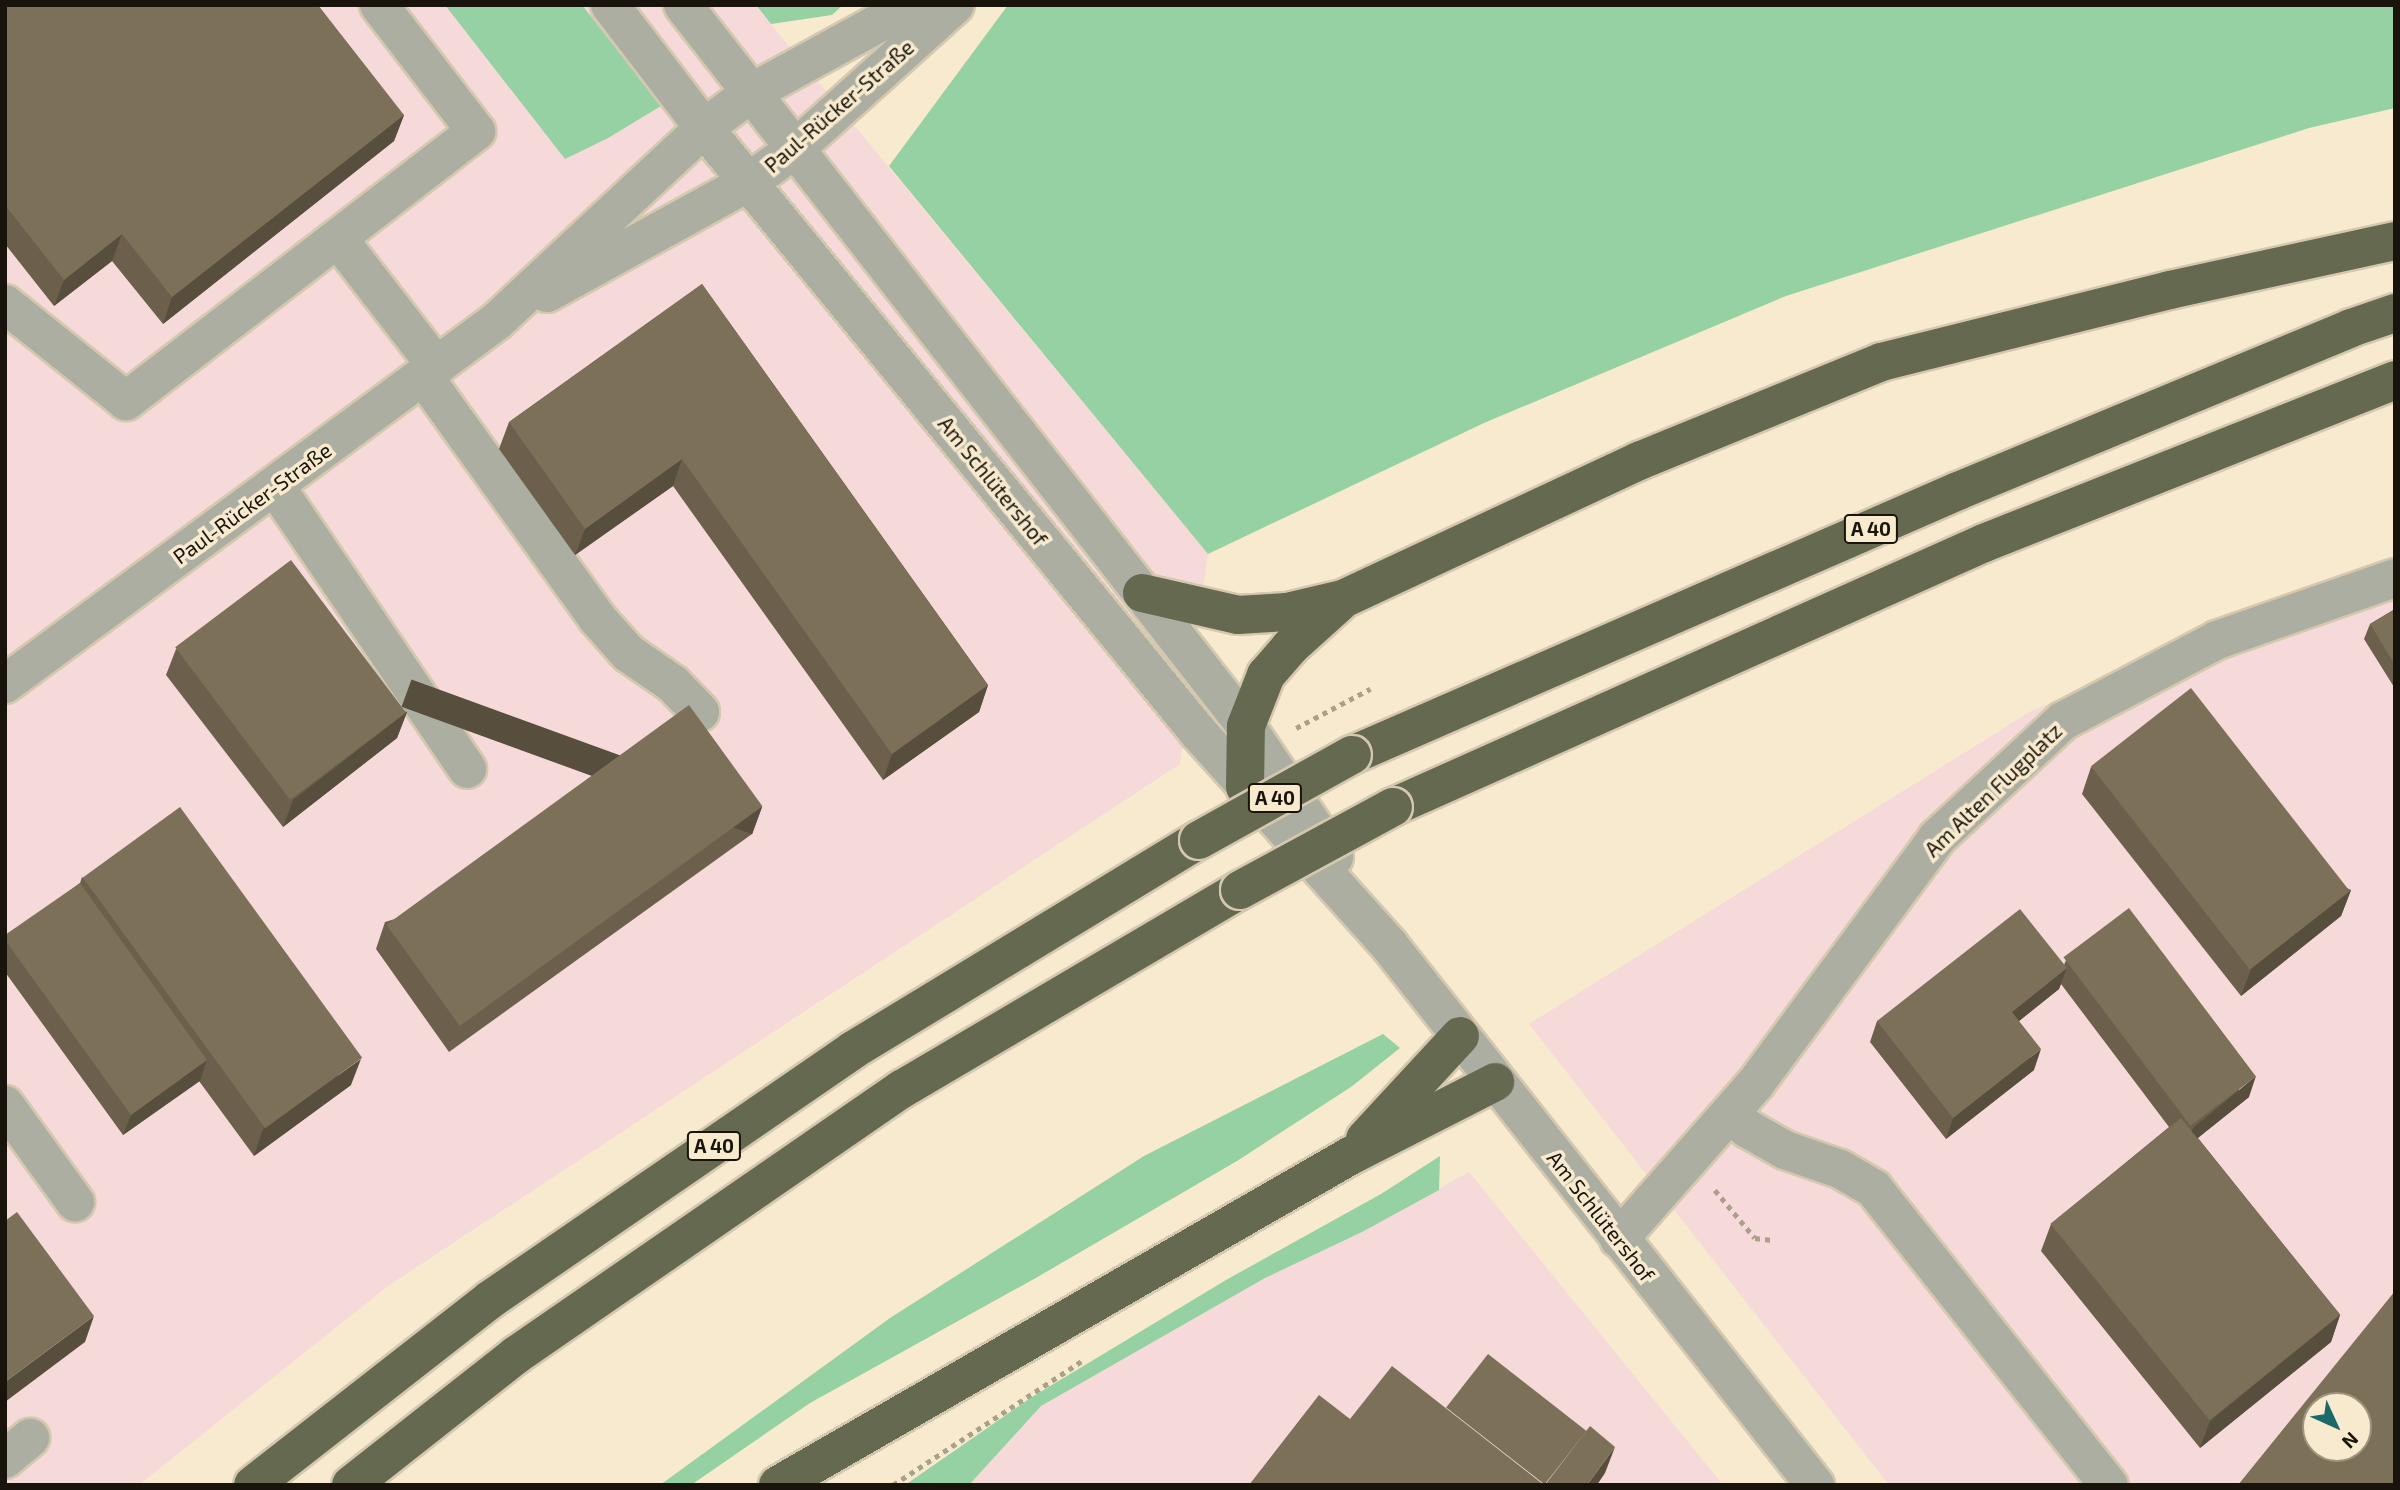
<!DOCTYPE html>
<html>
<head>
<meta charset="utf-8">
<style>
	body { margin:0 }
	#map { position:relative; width:2400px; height:1490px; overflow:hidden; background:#f8eace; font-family:"Exo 2",sans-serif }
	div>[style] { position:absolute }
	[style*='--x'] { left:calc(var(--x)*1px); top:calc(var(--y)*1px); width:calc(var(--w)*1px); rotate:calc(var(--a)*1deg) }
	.industrial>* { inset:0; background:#f5dad9 }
	.green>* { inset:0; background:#95d1a2 }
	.path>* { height:4.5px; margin-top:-2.25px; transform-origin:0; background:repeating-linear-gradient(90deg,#aba08a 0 5px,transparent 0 10px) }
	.roads { filter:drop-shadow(2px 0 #d4c8af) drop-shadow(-2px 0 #d4c8af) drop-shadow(0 2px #d4c8af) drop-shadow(0 -2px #d4c8af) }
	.minor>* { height:38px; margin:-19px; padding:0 19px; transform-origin:19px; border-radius:19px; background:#acaea2 }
	.highway>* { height:38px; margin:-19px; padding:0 19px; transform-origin:19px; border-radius:19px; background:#65694f }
	.bridges { filter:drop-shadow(2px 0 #d4c8af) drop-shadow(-2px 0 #d4c8af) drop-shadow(0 2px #d4c8af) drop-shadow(0 -2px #d4c8af) }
	.highway-bridge>* { height:38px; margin:-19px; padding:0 19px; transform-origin:19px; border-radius:19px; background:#65694f }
	.wall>* { inset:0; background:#6c604c }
	.shaded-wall>* { inset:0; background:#584e3e; transform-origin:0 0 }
	.building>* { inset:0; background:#7d7058; transform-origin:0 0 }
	span { translate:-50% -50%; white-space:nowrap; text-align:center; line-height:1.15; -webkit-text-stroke:7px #f8eace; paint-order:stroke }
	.shield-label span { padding:2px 5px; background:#f8eace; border:2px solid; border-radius:5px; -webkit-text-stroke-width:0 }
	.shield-label { font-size:19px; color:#19140b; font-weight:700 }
	.street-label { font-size:21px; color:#19140b }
	.frame { position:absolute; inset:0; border:7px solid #19140b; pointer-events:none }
	.north { position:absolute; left:2302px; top:1392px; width:70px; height:70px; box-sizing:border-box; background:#f8eace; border:2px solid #9f9480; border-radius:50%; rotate:135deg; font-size:19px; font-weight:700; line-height:28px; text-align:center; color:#19140b }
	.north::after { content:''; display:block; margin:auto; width:24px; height:32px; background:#1c696a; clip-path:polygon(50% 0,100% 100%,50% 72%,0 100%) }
</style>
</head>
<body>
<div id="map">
	<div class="industrial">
		<i style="clip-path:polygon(5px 5px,755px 5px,1208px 554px,1180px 764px,388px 1286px,139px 1485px,5px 1485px)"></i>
		<i style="clip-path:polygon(evenodd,2395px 581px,2395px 1485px,1889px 1485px,1529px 1024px,2033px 710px,2395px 581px,2316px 1406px,2358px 1406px,2358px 1448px,2316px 1448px,2316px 1406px)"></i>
		<i style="clip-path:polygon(1469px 1172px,1723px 1485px,969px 1485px,1041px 1406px,1265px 1278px,1362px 1232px)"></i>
	</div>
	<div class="green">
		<i style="clip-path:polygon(445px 5px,582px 5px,661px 106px,608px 138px,565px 159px)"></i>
		<i style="clip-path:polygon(756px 5px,843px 5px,832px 15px,771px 24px)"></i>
		<i style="clip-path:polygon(1008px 5px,2395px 5px,2395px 108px,2309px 128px,1786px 296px,1484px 423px,1208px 554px,889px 166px)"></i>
		<i style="clip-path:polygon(1383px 1034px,1400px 1048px,1351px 1087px,1237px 1161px,1034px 1279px,810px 1403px,691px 1485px,660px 1485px,890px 1318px,1144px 1156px)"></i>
		<i style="clip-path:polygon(1440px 1156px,1439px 1190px,1362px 1232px,1265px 1278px,1041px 1406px,969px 1485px,905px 1485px,1032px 1397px,1226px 1280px,1381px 1194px)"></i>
	</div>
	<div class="path">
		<i style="--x:1296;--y:728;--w:84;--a:-27.8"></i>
		<i style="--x:1715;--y:1190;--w:62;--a:50.2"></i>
		<i style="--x:1755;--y:1238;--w:17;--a:7"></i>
		<i style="--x:893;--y:1485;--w:226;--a:-33.3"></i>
	</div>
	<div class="roads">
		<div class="minor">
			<i style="--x:610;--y:5;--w:155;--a:52.6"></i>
			<i style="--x:704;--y:128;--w:780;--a:50.72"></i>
			<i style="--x:1198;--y:732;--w:286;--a:48.1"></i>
			<i style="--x:1389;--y:945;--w:688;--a:51.73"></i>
			<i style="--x:683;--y:5;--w:915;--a:52.02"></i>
			<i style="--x:1246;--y:726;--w:158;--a:56.1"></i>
			<i style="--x:339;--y:240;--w:160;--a:52.3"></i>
			<i style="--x:547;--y:293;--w:230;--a:-28.8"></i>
			<i style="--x:749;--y:182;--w:57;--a:-35.7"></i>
			<i style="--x:795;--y:149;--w:215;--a:-42"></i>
			<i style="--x:5;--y:304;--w:155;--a:38.7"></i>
			<i style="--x:126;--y:401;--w:442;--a:-37.6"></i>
			<i style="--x:476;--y:131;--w:159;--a:-127.6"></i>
			<i style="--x:424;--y:377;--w:297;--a:54.3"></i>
			<i style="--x:597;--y:618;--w:47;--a:48.5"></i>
			<i style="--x:628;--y:653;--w:55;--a:34.6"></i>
			<i style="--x:673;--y:684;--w:39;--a:46"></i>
			<i style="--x:275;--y:486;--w:342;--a:55.8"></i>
			<i style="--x:5;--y:684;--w:611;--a:-36.42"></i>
			<i style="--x:497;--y:321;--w:283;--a:-43"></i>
			<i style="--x:704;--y:128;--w:59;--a:-36.7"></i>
			<i style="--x:751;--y:93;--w:183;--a:-28.7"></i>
			<i style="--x:5;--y:1105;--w:120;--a:54.2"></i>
			<i style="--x:1730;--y:1113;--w:24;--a:42"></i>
			<i style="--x:1748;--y:1129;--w:43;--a:29.6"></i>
			<i style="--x:1785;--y:1150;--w:58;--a:19.1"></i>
			<i style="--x:1840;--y:1169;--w:39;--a:30"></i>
			<i style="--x:1874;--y:1189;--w:378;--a:51.6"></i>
			<i style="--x:1619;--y:1239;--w:208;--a:-48.7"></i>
			<i style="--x:1756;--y:1083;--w:305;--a:-53.5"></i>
			<i style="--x:1937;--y:838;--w:172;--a:-42.9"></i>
			<i style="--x:2063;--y:721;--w:174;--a:-27.7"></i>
			<i style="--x:2217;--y:640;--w:188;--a:-19.2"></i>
			<i style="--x:5;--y:1459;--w:33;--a:-40"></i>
		</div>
		<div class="highway">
			<i style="--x:1142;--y:593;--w:98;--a:12.9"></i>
			<i style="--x:1238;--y:615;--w:49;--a:-3.5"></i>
			<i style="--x:1287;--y:612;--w:57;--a:-13.1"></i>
			<i style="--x:1343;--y:599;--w:327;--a:-25"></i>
			<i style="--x:1639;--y:461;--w:261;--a:-22.2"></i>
			<i style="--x:1881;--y:362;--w:298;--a:-14"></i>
			<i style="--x:2170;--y:290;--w:230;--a:-12.3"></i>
			<i style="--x:1352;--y:755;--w:661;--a:-23.54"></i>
			<i style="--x:1958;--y:491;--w:425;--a:-22.5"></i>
			<i style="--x:2351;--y:328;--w:46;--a:-18.8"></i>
			<i style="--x:1245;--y:787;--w:61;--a:-89.1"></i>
			<i style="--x:1246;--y:726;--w:55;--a:-68.6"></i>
			<i style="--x:1266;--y:675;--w:37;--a:-49"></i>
			<i style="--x:1290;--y:647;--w:66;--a:-41.9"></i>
			<i style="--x:1393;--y:807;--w:647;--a:-24.07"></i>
			<i style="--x:1984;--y:543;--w:442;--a:-21.6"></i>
			<i style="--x:1365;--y:1139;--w:140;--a:-47.3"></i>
			<i style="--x:253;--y:1485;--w:302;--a:-38"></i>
			<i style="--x:491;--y:1299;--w:439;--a:-34.5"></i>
			<i style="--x:853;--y:1050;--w:405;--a:-31.3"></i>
			<i style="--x:351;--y:1485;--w:210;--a:-38.2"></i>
			<i style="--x:516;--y:1355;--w:469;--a:-34.6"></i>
			<i style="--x:902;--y:1089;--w:392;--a:-30.5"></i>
			<i style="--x:778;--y:1485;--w:660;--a:-29.91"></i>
			<i style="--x:1350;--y:1156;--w:163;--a:-27"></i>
		</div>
	</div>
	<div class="bridges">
		<div class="highway-bridge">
			<i style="--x:1199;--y:840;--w:175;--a:-29.1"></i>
			<i style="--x:1240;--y:890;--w:174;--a:-28.5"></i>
		</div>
	</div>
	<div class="wall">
		<i style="clip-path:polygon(5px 5px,404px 115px,394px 141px,163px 324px,112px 261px,54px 306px,5px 244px)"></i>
		<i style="clip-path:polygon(702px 284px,988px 685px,979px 712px,883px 780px,673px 486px,575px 555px,499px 449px,509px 422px)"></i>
		<i style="clip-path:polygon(2395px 609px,2395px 687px,2394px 687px,2364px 639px,2370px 624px)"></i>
		<i style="clip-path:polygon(176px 649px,407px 712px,397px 738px,283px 827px,166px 675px)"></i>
		<i style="clip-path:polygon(2091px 767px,2351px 890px,2341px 916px,2241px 996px,2082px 794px)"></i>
		<i style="clip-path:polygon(762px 807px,752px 834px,449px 1052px,376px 949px,385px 922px)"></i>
		<i style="clip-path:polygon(82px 877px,351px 1085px,254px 1156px,199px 1081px,123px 1135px,5px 972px,5px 940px,80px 883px)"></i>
		<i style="clip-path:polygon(2066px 960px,2249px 1097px,2198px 1138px,2340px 1315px,2331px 1342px,2200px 1448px,2041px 1251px,2051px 1224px,2169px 1127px,2061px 984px,2059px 989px,2019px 1021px,2034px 1070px,1946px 1139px,1870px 1042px,1877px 1021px,2064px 965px)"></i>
	</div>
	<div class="shaded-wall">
		<i style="clip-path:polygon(404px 115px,394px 141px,163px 324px,172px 297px)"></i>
		<i style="clip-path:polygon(122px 234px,112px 261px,54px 306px,64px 280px)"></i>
		<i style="clip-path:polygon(682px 459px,673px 486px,575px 555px,585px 529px)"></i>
		<i style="clip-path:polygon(988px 685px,979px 712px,883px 780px,892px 754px)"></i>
		<i style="clip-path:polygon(407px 712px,397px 738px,283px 827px,293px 800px)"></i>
		<i style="left:762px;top:807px;width:29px;height:373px;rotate:110deg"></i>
		<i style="clip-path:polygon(2351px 890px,2341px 916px,2241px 996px,2251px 969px)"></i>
		<i style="clip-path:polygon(2067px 968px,2059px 989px,2004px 1033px,2012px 1012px)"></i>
		<i style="clip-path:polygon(2041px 1049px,2034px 1070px,1946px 1139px,1953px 1118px)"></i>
		<i style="clip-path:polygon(361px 1059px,351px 1085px,254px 1156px,263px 1129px)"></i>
		<i style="clip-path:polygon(207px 1060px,200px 1081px,123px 1135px,131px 1115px)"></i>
		<i style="clip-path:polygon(2256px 1076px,2249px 1097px,2185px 1148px,2193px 1128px)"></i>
		<i style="clip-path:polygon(2340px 1315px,2331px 1342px,2200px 1448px,2210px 1421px)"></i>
		<i style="clip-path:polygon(94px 1316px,85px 1342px,5px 1402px,5px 1382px)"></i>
		<i style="clip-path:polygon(1615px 1447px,1605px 1473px,1597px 1485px,1587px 1485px)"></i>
	</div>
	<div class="building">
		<i style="clip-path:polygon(5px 5px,318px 5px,404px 115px,172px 297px,122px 234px,64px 280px,5px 205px)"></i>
		<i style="clip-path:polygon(702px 284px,988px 685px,892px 754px,682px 459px,585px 529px,509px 422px)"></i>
		<i style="left:291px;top:560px;width:191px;height:145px;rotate:53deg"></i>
		<i style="clip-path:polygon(2395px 609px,2395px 665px,2370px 624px)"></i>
		<i style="left:2191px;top:688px;width:258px;height:127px;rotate:52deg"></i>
		<i style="left:689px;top:705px;width:125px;height:374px;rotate:54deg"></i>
		<i style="left:180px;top:807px;width:310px;height:120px;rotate:54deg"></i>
		<i style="clip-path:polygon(80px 883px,207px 1060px,131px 1115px,5px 940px,5px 935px)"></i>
		<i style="left:2129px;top:908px;width:211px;height:82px;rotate:53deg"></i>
		<i style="clip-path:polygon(2020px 909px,2067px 968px,2012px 1012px,2041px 1049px,1953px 1118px,1877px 1021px)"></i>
		<i style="left:2181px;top:1118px;width:253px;height:168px;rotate:51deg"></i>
		<i style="clip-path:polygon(17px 1212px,94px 1316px,5px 1382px,5px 1221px)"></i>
		<i style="clip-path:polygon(evenodd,2395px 1291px,2395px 1485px,2238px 1485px,2395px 1291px,2316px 1406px,2358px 1406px,2358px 1448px,2316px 1448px,2316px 1406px)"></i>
		<i style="left:1488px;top:1354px;width:125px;height:68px;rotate:38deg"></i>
		<i style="clip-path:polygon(1392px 1366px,1544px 1485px,1249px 1485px,1319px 1395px,1350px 1419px)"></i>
		<i style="clip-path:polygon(1590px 1426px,1615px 1447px,1587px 1485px,1545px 1485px)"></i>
	</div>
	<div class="shield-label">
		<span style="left:1871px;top:529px">A 40</span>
		<span style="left:1275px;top:798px">A 40</span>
		<span style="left:714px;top:1146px">A 40</span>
	</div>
	<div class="street-label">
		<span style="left:839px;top:106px;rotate:-41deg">Paul-Rücker-Straße</span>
		<span style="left:993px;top:481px;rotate:51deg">Am Schlütershof</span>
		<span style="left:252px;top:503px;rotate:-36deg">Paul-Rücker-Straße</span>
		<span style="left:1993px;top:790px;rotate:-44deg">Am Alten Flugplatz</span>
		<span style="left:1601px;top:1216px;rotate:52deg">Am Schlütershof</span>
	</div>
	<div class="frame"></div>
	<div class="north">N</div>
</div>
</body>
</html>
